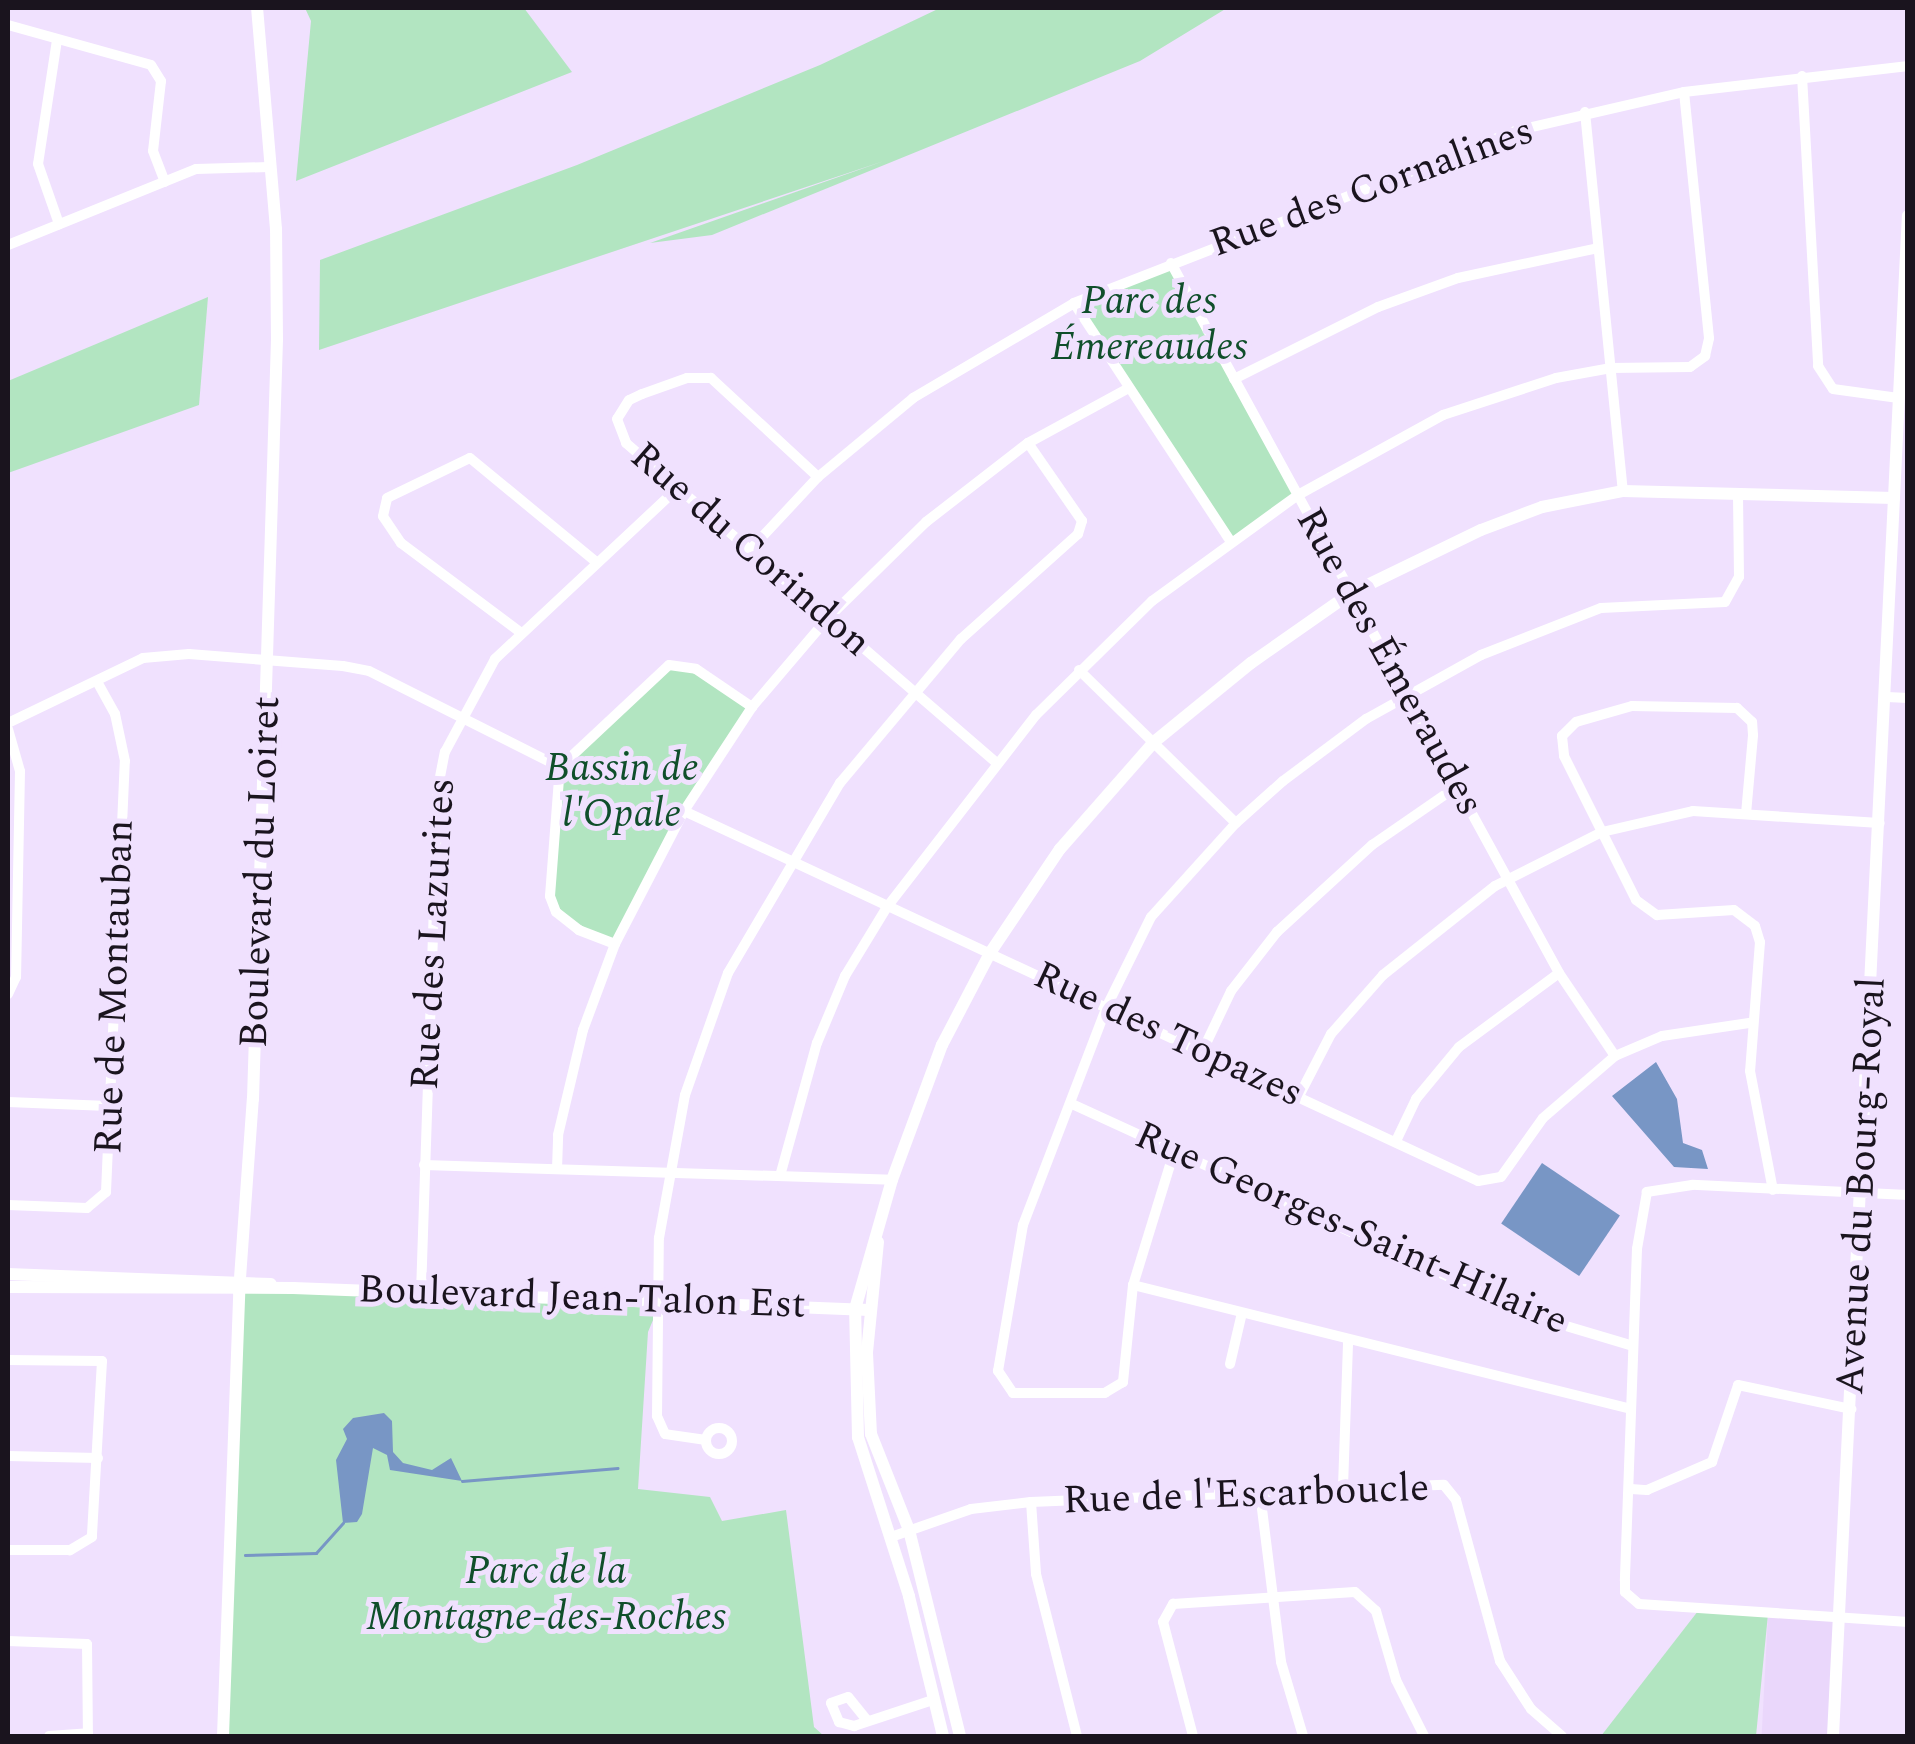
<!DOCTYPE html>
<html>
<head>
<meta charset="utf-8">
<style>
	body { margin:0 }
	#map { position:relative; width:1915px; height:1744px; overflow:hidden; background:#f0e1fe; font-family:Spectral,serif }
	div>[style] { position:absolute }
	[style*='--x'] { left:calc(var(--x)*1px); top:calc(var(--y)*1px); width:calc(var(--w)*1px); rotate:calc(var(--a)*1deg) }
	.built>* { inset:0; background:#ead7fb; transform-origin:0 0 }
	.green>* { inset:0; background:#b2e5c1 }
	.water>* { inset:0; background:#7896c5; transform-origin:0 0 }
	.stream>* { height:2.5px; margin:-1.25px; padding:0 1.25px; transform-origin:1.25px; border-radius:1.25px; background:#7896c5 }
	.minor>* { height:10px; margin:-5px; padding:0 5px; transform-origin:5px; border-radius:5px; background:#fff }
	.minor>.ring { margin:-5px; padding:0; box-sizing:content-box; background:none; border:10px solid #fff; border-radius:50% }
	.tertiary>* { height:12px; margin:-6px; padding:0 6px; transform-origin:6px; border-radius:6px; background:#fff }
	span { translate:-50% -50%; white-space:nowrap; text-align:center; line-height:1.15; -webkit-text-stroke:10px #f0e1fe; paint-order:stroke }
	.street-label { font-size:40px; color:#1a141e }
	.park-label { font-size:40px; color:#104f2b; font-style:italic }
	.frame { position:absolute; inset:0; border:10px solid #1a141e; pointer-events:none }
</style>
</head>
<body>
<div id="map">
	<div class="built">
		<i style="left:1768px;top:1614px;width:69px;height:123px;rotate:3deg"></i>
	</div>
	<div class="green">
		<i style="clip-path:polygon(305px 8px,524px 8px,572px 72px,296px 181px,311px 21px)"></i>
		<i style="clip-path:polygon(940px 8px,1227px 8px,1140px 61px,712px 235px,650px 243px,884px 161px,319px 350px,320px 260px,577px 165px,820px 65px)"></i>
		<i style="clip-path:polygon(1171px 263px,1298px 495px,1229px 539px,1074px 303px)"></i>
		<i style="clip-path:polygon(208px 297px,199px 405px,8px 473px,8px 381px)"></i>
		<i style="clip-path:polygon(678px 663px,752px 707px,684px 811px,615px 944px,556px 912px,550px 896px,560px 767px)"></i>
		<i style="clip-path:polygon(239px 1292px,661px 1301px,648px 1332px,638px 1489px,710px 1497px,722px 1521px,786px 1510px,814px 1727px,824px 1736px,223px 1736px)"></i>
		<i style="clip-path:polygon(1698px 1611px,1768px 1614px,1756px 1736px,1601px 1736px)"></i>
	</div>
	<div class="water">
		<i style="clip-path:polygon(1656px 1062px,1677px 1099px,1683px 1143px,1702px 1150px,1708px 1169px,1674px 1167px,1612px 1096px)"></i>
		<i style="left:1542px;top:1163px;width:94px;height:73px;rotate:34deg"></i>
		<i style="clip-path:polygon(384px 1413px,392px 1421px,393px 1452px,403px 1463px,432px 1470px,451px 1458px,462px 1481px,390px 1470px,387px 1455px,373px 1448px,362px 1514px,357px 1522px,343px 1523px,336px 1460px,347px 1439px,343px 1429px,353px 1418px)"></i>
	</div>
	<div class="stream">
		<i style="--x:462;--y:1481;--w:156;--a:-4.8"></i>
		<i style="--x:245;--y:1555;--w:71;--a:-1.6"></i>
		<i style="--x:316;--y:1553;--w:40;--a:-48"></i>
	</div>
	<div class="minor">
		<i style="--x:8;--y:25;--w:148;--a:15.6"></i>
		<i style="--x:151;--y:65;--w:19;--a:58"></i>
		<i style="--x:161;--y:81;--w:70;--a:96.5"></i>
		<i style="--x:153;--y:151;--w:33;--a:69"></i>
		<i style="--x:57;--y:40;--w:125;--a:98.7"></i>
		<i style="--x:38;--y:164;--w:64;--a:70.7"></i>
		<i style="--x:1802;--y:76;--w:290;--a:86.8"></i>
		<i style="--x:1818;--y:366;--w:27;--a:57"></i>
		<i style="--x:1833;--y:389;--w:66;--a:7.9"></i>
		<i style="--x:1585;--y:112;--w:381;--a:84.3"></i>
		<i style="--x:8;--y:245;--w:203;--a:-22"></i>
		<i style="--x:196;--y:169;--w:73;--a:-1.6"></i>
		<i style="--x:1171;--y:263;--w:809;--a:61.34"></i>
		<i style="--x:1559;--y:973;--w:100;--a:56"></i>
		<i style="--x:1074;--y:303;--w:282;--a:56.7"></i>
		<i style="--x:1234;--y:379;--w:161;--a:-26.6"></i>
		<i style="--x:1378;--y:307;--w:85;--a:-19.9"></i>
		<i style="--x:1458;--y:278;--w:143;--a:-12.1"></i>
		<i style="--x:818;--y:477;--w:146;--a:-137.2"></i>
		<i style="--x:711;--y:378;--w:24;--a:180"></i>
		<i style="--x:687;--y:378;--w:48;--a:160.4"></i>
		<i style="--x:642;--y:394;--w:14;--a:155"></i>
		<i style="--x:629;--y:400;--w:22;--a:122"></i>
		<i style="--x:617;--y:419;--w:26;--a:69"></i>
		<i style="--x:626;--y:443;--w:489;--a:40.8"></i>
		<i style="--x:748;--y:552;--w:103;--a:-47"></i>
		<i style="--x:818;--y:477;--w:124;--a:-39.7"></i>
		<i style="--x:913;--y:398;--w:187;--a:-30.5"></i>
		<i style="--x:1074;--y:303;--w:473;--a:-21.3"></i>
		<i style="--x:1515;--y:131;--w:173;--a:-13"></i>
		<i style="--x:1684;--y:92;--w:226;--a:-6.6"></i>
		<i style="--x:520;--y:632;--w:149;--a:-143.2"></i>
		<i style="--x:401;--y:543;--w:32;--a:-124"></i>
		<i style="--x:383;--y:516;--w:18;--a:-77"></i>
		<i style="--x:387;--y:498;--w:92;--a:-25.7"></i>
		<i style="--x:470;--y:458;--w:163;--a:39.5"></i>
		<i style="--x:1079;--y:670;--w:219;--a:44.3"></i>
		<i style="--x:1887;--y:697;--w:21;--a:3"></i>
		<i style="--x:8;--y:723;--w:150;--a:-25.7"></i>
		<i style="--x:143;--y:658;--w:46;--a:-5"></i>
		<i style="--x:189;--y:654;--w:154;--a:4.5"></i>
		<i style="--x:343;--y:666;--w:26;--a:11"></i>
		<i style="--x:369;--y:671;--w:214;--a:26.7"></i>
		<i style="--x:8;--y:729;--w:44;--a:74.1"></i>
		<i style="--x:20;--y:771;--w:206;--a:91.1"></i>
		<i style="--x:16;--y:977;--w:19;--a:115"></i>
		<i style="--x:684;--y:811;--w:876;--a:24.99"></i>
		<i style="--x:1478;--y:1181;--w:23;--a:-10"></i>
		<i style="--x:1501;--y:1177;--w:72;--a:-54.6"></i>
		<i style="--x:1543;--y:1118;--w:95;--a:-40.7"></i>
		<i style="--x:1615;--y:1056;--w:51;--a:-23.1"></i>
		<i style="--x:1662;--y:1036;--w:88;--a:-8.5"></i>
		<i style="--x:1746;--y:814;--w:79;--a:-84.9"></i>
		<i style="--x:1753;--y:735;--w:13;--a:-94"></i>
		<i style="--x:1752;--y:722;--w:21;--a:-137"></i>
		<i style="--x:1737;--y:708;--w:105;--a:-178.9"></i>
		<i style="--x:1632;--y:706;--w:58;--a:164.1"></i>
		<i style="--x:1576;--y:722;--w:20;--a:135"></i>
		<i style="--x:1562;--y:736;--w:20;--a:84"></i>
		<i style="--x:1564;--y:756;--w:161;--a:63.4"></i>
		<i style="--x:1636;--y:900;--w:26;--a:36"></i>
		<i style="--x:1657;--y:915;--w:77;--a:-3.7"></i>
		<i style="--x:1734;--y:910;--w:26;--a:37"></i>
		<i style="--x:1755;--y:926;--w:17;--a:73"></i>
		<i style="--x:1760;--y:942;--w:129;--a:94.4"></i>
		<i style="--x:1750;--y:1071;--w:121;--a:79.1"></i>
		<i style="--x:615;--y:944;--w:39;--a:-159"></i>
		<i style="--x:579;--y:930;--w:29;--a:-142"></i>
		<i style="--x:556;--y:912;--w:17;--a:-111"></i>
		<i style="--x:550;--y:896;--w:129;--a:-85.6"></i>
		<i style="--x:560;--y:767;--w:149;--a:-43.1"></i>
		<i style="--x:669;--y:665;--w:27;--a:8"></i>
		<i style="--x:696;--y:669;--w:68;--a:34.2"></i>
		<i style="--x:1203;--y:1050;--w:65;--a:-64.6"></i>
		<i style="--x:1231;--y:991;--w:75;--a:-52.1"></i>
		<i style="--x:1277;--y:932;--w:129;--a:-42.5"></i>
		<i style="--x:1372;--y:845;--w:102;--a:-34.6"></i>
		<i style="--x:1299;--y:1096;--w:70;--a:-62.7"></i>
		<i style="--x:1331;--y:1034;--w:79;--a:-48.6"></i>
		<i style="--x:1383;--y:975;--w:143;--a:-38.5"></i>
		<i style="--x:1495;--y:886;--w:120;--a:-26.8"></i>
		<i style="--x:1602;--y:832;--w:93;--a:-13"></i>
		<i style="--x:1693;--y:811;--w:187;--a:3.7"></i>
		<i style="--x:8;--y:1102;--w:100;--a:2.3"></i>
		<i style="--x:1072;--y:1104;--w:511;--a:24.66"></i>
		<i style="--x:1536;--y:1317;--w:101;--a:16.6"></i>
		<i style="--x:1396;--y:1141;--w:47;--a:-64.5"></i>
		<i style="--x:1416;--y:1099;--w:67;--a:-50.4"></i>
		<i style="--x:1459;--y:1047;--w:124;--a:-36.5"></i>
		<i style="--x:1174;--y:1152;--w:139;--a:107.1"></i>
		<i style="--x:1133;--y:1285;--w:98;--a:95.9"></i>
		<i style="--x:1123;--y:1382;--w:21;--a:149"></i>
		<i style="--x:1105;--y:1393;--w:92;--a:180"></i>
		<i style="--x:1013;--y:1393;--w:27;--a:-124"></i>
		<i style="--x:998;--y:1371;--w:148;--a:-80.3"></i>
		<i style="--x:1023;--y:1225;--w:235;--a:-69"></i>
		<i style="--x:1107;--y:1006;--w:99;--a:-63.7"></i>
		<i style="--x:1151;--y:917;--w:127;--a:-47.9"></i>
		<i style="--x:1236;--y:823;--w:63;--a:-41.8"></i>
		<i style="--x:1283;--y:781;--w:104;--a:-36.8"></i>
		<i style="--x:1366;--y:719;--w:132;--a:-29.1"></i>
		<i style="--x:1481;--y:655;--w:129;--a:-21.4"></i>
		<i style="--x:1601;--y:608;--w:124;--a:-2.8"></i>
		<i style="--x:1725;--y:602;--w:29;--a:-61"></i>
		<i style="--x:1739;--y:577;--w:84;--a:-90.7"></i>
		<i style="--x:424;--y:1165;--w:468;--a:1.8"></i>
		<i style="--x:557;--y:1169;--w:34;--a:-88"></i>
		<i style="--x:558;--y:1135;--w:108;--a:-76.6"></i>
		<i style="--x:583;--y:1030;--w:92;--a:-69.6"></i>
		<i style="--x:615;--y:944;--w:150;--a:-62.6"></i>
		<i style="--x:684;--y:811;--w:124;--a:-56.8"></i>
		<i style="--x:752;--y:707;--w:116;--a:-49.6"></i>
		<i style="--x:827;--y:619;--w:139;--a:-44.4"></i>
		<i style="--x:926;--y:522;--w:129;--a:-37.8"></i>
		<i style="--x:1028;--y:443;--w:115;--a:-28.6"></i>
		<i style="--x:780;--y:1176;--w:138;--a:-74.5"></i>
		<i style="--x:817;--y:1043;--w:73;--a:-67.3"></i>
		<i style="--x:845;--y:976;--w:81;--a:-58.7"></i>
		<i style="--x:887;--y:907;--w:243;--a:-52.2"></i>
		<i style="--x:1036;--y:715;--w:163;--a:-44.5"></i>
		<i style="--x:1152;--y:601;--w:180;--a:-36"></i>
		<i style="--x:1298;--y:495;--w:166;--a:-28.9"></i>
		<i style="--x:1443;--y:415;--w:119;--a:-18.1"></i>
		<i style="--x:1556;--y:378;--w:56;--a:-10.3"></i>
		<i style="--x:1611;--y:368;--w:79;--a:-0.7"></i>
		<i style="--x:1690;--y:367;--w:19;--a:-36"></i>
		<i style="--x:1705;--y:356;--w:18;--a:-77"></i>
		<i style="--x:1709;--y:338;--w:247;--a:-95.8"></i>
		<i style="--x:1908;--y:1195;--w:216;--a:-177.3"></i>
		<i style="--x:1692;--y:1185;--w:46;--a:171.2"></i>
		<i style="--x:1647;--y:1192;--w:58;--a:100"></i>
		<i style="--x:1637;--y:1249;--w:332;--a:92.1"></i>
		<i style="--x:1625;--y:1581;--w:11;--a:90"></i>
		<i style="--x:1625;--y:1592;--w:18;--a:41"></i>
		<i style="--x:1639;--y:1604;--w:270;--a:3.8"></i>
		<i style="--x:8;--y:1205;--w:79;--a:2.2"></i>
		<i style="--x:87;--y:1208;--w:25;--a:-40"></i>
		<i style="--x:106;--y:1192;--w:431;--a:-87.5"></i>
		<i style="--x:125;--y:761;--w:48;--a:-102"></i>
		<i style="--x:115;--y:714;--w:35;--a:-119"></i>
		<i style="--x:1133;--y:1285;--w:513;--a:13.98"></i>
		<i style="--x:421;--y:1293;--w:506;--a:-88.08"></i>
		<i style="--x:438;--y:787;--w:36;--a:-79"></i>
		<i style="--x:445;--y:752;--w:106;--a:-61.7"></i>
		<i style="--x:495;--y:659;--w:250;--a:-43.1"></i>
		<i style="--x:8;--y:1360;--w:94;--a:0.6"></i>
		<i style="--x:102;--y:1361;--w:176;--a:93.3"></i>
		<i style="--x:92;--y:1537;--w:26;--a:149"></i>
		<i style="--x:70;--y:1550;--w:62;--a:180"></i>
		<i style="--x:1230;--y:1364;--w:52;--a:-76.8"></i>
		<i class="ring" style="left:706px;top:1428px;width:16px;height:16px"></i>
		<i style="--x:706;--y:1440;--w:41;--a:-171.7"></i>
		<i style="--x:665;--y:1434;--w:20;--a:-114"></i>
		<i style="--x:657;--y:1416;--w:178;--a:-89.4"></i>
		<i style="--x:659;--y:1238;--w:145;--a:-79.7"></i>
		<i style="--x:685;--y:1095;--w:129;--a:-70.6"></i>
		<i style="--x:728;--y:973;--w:221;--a:-59.5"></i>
		<i style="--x:840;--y:783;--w:188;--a:-50"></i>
		<i style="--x:961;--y:639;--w:157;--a:-41.9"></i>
		<i style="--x:1078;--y:534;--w:14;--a:-73"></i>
		<i style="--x:1082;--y:521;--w:95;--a:-124.7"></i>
		<i style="--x:8;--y:1456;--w:90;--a:1.3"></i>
		<i style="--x:1343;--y:1487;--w:146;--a:-88"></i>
		<i style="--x:1631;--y:1489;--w:16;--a:4"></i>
		<i style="--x:1647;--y:1490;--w:71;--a:-23.3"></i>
		<i style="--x:1712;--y:1462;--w:81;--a:-71.3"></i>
		<i style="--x:1738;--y:1385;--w:116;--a:12"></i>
		<i style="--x:1260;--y:1493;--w:170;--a:82.9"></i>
		<i style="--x:1281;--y:1662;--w:77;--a:73.4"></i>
		<i style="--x:1031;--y:1502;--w:72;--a:86"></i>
		<i style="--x:1036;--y:1574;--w:167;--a:75.8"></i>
		<i style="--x:891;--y:1537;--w:85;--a:-19.3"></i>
		<i style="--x:971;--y:1509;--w:60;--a:-6.7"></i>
		<i style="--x:1031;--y:1502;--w:413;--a:-2.4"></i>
		<i style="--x:1444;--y:1485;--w:19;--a:51"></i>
		<i style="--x:1456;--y:1500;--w:167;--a:74.7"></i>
		<i style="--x:1500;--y:1661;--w:57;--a:57.1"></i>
		<i style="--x:1531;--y:1709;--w:41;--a:41.1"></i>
		<i style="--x:8;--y:1641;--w:79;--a:2.2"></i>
		<i style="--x:87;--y:1644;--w:92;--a:89.4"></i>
		<i style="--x:866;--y:1719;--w:28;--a:-129"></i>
		<i style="--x:848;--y:1697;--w:18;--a:161"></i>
		<i style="--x:831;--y:1703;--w:21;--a:67"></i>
		<i style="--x:839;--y:1722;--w:16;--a:15"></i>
		<i style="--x:854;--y:1726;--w:83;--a:-18.2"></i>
		<i style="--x:49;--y:1736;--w:39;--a:-4"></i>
		<i style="--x:1193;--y:1736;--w:118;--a:-104.7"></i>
		<i style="--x:1163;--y:1622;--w:21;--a:-61"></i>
		<i style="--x:1173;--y:1604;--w:182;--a:-3.8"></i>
		<i style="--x:1355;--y:1592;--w:28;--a:42"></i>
		<i style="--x:1376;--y:1611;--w:72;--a:73.8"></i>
		<i style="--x:1396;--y:1680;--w:63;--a:63.4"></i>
	</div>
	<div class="tertiary">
		<i style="--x:878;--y:1242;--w:112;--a:95.7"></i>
		<i style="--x:867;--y:1353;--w:81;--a:87.2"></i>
		<i style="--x:871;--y:1434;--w:103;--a:68.4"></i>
		<i style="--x:909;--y:1530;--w:212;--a:76.1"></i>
		<i style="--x:8;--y:1274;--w:263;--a:2.2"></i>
		<i style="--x:8;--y:1287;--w:285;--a:0.2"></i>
		<i style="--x:293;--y:1288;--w:577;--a:2.18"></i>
		<i style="--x:223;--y:1736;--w:444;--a:-87.9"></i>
		<i style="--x:239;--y:1292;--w:194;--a:-85.9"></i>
		<i style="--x:253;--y:1099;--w:759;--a:-88.19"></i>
		<i style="--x:277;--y:340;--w:111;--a:-90.5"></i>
		<i style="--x:276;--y:229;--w:222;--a:-94.9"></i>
		<i style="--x:943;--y:1736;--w:144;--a:-103.7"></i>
		<i style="--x:909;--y:1596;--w:167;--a:-107.8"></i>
		<i style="--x:858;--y:1437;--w:128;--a:-91.3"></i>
		<i style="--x:855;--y:1309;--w:134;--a:-74"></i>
		<i style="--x:892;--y:1180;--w:144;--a:-69.7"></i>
		<i style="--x:942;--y:1045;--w:104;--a:-62.4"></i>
		<i style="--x:990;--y:953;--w:125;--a:-56.1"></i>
		<i style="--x:1060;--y:849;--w:142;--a:-48.7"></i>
		<i style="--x:1154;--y:742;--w:125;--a:-39.2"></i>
		<i style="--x:1251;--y:663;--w:122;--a:-35"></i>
		<i style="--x:1351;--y:593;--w:144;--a:-25.9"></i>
		<i style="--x:1481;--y:530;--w:65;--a:-20.7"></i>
		<i style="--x:1542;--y:507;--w:83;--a:-11.2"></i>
		<i style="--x:1623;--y:491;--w:271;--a:1.5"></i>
		<i style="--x:1833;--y:1736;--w:1522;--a:-87.18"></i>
	</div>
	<div class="street-label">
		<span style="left:1372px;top:188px;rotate:-20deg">Rue des Cornalines</span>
		<span style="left:750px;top:550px;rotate:41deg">Rue du Corindon</span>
		<span style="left:1389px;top:662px;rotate:61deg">Rue des Émeraudes</span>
		<span style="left:261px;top:872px;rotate:-88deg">Boulevard du Loiret</span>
		<span style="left:434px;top:934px;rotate:-87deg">Rue des Lazurites</span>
		<span style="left:115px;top:987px;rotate:-88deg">Rue de Montauban</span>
		<span style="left:1168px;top:1035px;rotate:25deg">Rue des Topazes</span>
		<span style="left:1862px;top:1186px;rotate:-87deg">Avenue du Bourg-Royal</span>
		<span style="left:1351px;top:1229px;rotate:24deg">Rue Georges-Saint-Hilaire</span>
		<span style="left:582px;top:1298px;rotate:2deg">Boulevard Jean-Talon Est</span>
		<span style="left:1246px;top:1495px;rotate:-2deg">Rue de l'Escarboucle</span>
	</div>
	<div class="park-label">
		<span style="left:1149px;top:325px">Parc des<br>Émereaudes</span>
		<span style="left:622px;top:792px">Bassin de<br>l'Opale</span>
		<span style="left:546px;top:1595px">Parc de la<br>Montagne-des-Roches</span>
	</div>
	<div class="frame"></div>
</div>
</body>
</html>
